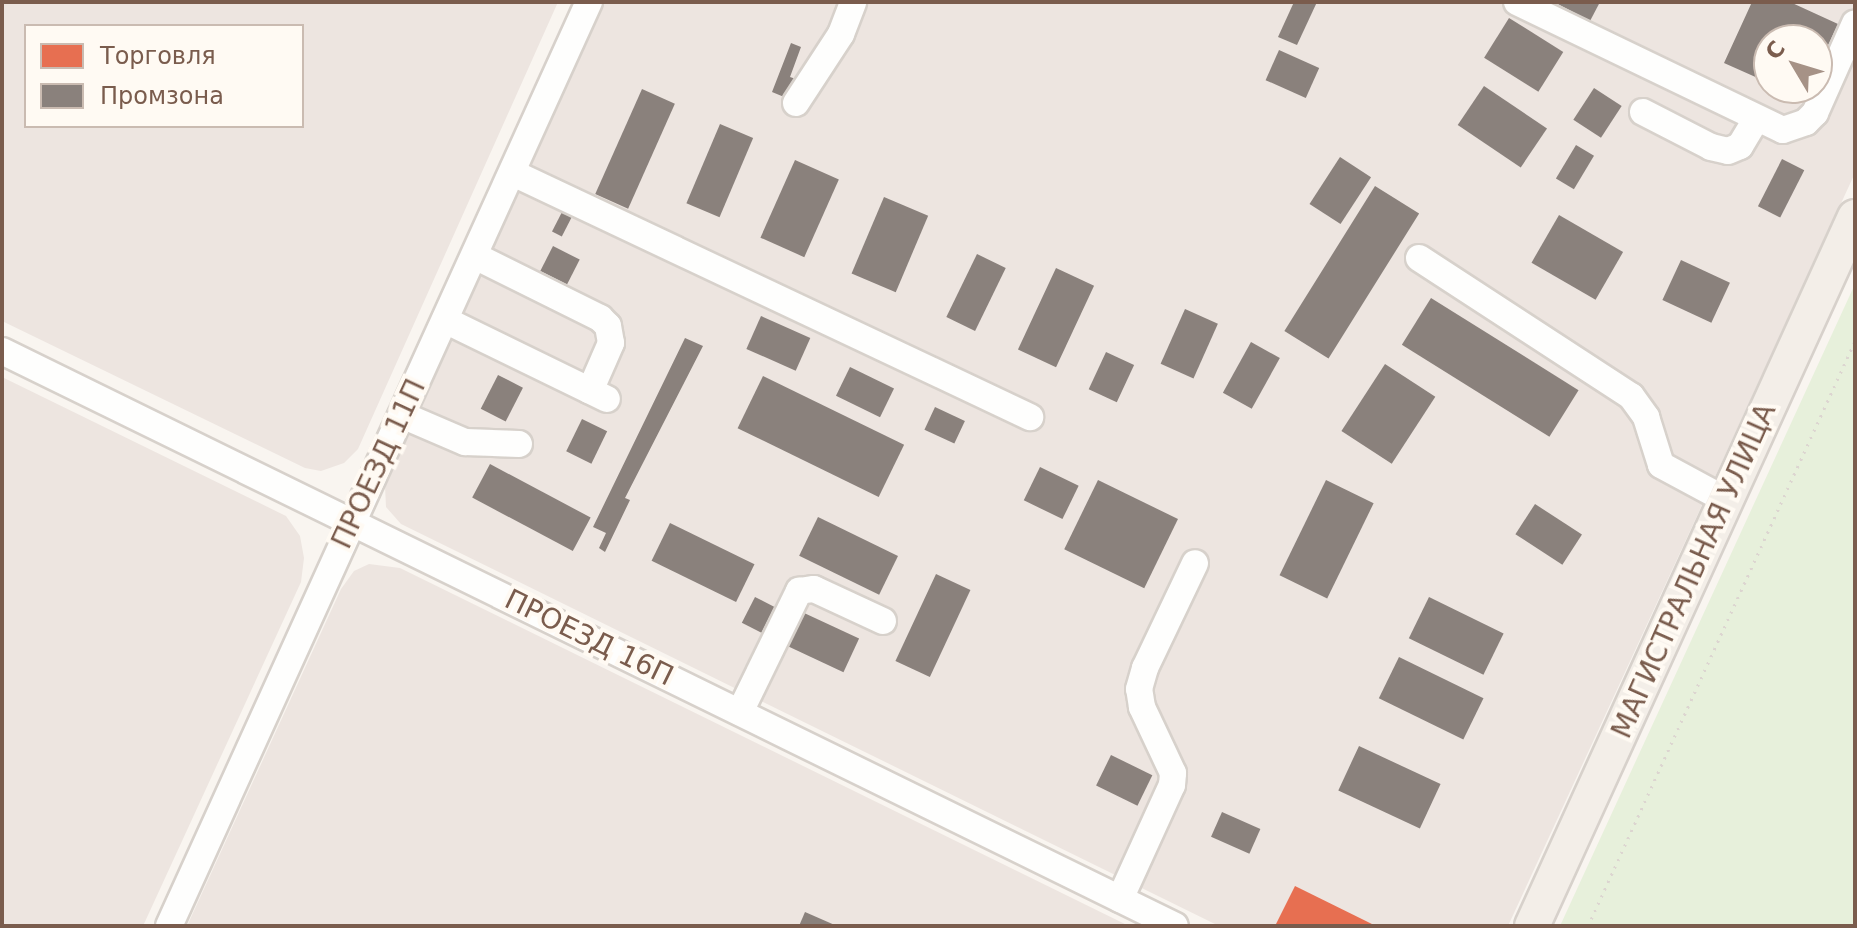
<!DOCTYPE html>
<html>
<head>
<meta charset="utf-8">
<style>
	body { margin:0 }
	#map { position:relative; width:1857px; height:928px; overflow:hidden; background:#f9f5f0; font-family:"DejaVu Sans",sans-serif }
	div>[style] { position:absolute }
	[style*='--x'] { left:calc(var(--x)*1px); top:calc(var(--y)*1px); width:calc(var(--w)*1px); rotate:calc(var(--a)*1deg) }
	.industrial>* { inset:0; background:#ede5e0 }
	.green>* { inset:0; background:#e7f0db }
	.shops>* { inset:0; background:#e76f51 }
	.industry>* { inset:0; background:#8a817c; transform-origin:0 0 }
	.path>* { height:3px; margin-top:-1.5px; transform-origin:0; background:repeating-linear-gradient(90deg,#dcd5d0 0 2px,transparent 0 8px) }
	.roads { filter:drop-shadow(2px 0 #d7d1cb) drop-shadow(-2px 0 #d7d1cb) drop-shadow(0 2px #d7d1cb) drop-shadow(0 -2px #d7d1cb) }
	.minor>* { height:26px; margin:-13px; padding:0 13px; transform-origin:13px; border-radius:13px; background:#fefefd }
	.major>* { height:34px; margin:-17px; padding:0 17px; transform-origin:17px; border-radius:17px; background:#f3eee8 }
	span { translate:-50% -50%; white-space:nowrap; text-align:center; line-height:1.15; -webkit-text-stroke:8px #fffaf3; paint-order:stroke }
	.street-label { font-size:28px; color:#7a5c4d }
	.frame { position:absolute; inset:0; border:4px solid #7a5c4d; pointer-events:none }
	.legend { position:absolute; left:24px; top:24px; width:280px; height:104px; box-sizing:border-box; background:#fffaf3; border:2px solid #cabbb1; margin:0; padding:10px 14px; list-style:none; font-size:24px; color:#7a5c4d }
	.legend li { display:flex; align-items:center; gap:16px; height:40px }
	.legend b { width:40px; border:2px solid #cabbb1 }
	.north { position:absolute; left:1753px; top:24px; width:80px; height:80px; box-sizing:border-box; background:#fffaf3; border:2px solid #cabbb1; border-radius:50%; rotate:308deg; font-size:22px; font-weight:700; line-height:32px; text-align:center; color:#7a5c4d }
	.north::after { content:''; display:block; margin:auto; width:28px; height:36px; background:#a69286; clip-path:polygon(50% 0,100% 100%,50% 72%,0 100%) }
</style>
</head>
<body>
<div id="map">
	<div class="industrial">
		<i style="clip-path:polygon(evenodd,2px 2px,558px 2px,358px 449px,344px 463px,321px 471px,305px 468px,2px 321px,2px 2px,26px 26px,302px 26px,302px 126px,26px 126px,26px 26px)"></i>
		<i style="clip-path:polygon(evenodd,604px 2px,1855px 2px,1855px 173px,1508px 926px,1219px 926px,401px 524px,386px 507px,385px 486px,604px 2px,1769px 40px,1817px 40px,1817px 88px,1769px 88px,1769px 40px)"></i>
		<i style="clip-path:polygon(2px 377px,286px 516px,300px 536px,304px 558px,301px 582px,143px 926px,2px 926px)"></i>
		<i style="clip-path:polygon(369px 564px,400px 568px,1129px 926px,187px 926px,341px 589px,354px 571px)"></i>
	</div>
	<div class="green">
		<i style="clip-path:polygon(1855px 284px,1855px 926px,1560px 926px)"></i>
	</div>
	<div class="shops">
		<i style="clip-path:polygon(1295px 886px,1376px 926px,1275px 926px)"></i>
	</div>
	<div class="industry">
		<i style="clip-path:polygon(1294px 2px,1317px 2px,1297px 45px,1278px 37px)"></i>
		<i style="clip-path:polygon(1554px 2px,1600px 2px,1590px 21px)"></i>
		<i style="clip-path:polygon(1752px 2px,1790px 2px,1838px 24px,1817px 69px,1817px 40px,1769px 40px,1769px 83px,1724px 63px)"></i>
		<i style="left:1509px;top:18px;width:64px;height:47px;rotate:32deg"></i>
		<i style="clip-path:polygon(791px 43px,801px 47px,790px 77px,796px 79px,789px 99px,772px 92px)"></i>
		<i style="left:1279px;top:50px;width:44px;height:33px;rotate:24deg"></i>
		<i style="left:1484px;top:86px;width:76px;height:47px;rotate:34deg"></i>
		<i style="left:1594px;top:88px;width:33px;height:38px;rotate:33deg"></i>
		<i style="clip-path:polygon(1779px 88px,1808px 88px,1803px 99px)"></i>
		<i style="left:642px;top:89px;width:36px;height:115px;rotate:24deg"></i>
		<i style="left:720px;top:124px;width:36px;height:86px;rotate:23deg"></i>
		<i style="left:1576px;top:145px;width:21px;height:39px;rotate:31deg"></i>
		<i style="left:1340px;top:157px;width:37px;height:56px;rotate:33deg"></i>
		<i style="left:1782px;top:159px;width:25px;height:53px;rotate:27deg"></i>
		<i style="left:795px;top:160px;width:48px;height:85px;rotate:24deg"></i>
		<i style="left:1375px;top:186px;width:52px;height:171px;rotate:32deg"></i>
		<i style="left:884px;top:197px;width:48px;height:83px;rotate:23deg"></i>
		<i style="left:562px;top:212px;width:11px;height:22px;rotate:27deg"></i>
		<i style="left:1559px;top:215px;width:74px;height:55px;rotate:30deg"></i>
		<i style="left:553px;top:246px;width:30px;height:28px;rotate:27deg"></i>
		<i style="left:977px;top:254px;width:32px;height:70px;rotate:26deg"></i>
		<i style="left:1681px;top:260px;width:54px;height:44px;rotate:25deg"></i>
		<i style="left:1056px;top:268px;width:42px;height:90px;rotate:25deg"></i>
		<i style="left:1431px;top:298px;width:174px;height:55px;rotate:32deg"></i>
		<i style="left:1185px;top:309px;width:36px;height:60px;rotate:24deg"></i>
		<i style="left:761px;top:316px;width:54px;height:36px;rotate:24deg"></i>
		<i style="clip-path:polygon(685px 338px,703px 346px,625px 498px,630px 500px,605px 552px,599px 548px,606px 533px,593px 527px)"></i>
		<i style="left:1251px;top:342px;width:33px;height:58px;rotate:29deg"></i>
		<i style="left:1106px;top:352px;width:31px;height:41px;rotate:25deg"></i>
		<i style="left:1385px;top:364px;width:60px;height:80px;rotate:33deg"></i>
		<i style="left:850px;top:367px;width:49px;height:32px;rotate:26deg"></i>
		<i style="left:498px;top:375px;width:28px;height:38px;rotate:27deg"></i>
		<i style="left:763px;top:376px;width:157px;height:58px;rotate:26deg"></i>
		<i style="left:935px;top:407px;width:33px;height:25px;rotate:25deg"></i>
		<i style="left:582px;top:419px;width:28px;height:36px;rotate:26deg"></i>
		<i style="left:490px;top:464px;width:114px;height:38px;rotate:28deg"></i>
		<i style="left:1040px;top:467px;width:43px;height:37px;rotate:26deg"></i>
		<i style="left:1098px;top:480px;width:89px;height:77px;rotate:26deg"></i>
		<i style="left:1326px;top:480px;width:53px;height:106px;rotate:26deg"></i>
		<i style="left:1535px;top:504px;width:56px;height:36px;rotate:33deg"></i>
		<i style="left:818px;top:517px;width:89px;height:43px;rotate:26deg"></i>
		<i style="left:670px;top:523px;width:94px;height:42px;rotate:26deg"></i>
		<i style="left:936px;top:574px;width:38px;height:96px;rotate:25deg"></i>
		<i style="left:755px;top:597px;width:22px;height:29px;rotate:27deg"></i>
		<i style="left:1429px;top:597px;width:83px;height:46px;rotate:26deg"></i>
		<i style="left:802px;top:612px;width:63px;height:37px;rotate:25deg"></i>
		<i style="left:1399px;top:657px;width:94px;height:46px;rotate:26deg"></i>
		<i style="left:1359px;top:746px;width:90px;height:49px;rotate:25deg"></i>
		<i style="left:1111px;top:755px;width:46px;height:34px;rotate:26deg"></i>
		<i style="left:1222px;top:812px;width:42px;height:27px;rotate:24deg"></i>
		<i style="clip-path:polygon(805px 912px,837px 926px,799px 926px)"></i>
	</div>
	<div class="path">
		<i style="--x:1588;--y:926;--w:643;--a:-65.47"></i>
	</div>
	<div class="roads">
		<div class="minor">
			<i style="--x:1517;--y:2;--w:295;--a:25.7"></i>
			<i style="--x:1783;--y:130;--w:24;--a:-19"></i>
			<i style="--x:1806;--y:122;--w:13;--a:-45"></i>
			<i style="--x:1815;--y:113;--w:98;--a:-66"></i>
			<i style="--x:796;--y:103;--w:82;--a:-56.9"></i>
			<i style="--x:841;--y:34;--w:34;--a:-69"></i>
			<i style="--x:1643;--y:112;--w:76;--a:27.2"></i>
			<i style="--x:1711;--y:147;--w:17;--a:13"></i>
			<i style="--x:1728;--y:151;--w:13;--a:-23"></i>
			<i style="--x:1740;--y:146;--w:31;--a:-59"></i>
			<i style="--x:513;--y:173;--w:572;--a:25.27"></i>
			<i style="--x:475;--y:256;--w:140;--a:26.4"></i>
			<i style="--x:600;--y:318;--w:11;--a:45"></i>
			<i style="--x:608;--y:326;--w:17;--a:80"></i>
			<i style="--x:611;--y:343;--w:52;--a:113.6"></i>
			<i style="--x:1419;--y:258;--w:253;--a:33.1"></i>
			<i style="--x:1631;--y:396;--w:26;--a:54"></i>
			<i style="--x:1646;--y:417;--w:50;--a:72.6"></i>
			<i style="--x:1661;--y:465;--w:74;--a:28.3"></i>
			<i style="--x:445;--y:320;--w:180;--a:26"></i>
			<i style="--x:2;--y:351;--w:1306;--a:26.11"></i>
			<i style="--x:402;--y:415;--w:69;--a:23.2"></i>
			<i style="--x:465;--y:442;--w:54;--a:2.1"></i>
			<i style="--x:740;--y:712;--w:135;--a:-64"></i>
			<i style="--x:799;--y:591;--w:15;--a:-8"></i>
			<i style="--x:814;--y:589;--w:76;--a:24.9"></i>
			<i style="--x:1120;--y:899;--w:125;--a:-65.5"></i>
			<i style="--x:1172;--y:785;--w:12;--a:-85"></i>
			<i style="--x:1173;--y:773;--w:73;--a:-115.2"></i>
			<i style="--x:1142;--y:707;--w:18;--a:-99"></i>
			<i style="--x:1139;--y:689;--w:22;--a:-74"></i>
			<i style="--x:1145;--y:668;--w:116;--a:-64.5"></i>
			<i style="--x:169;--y:926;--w:1015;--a:-65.56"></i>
		</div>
		<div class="major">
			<i style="--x:1532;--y:926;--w:779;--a:-65.51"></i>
		</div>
	</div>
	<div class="street-label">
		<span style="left:379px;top:464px;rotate:-65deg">ПРОЕЗД 11П</span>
		<span style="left:1694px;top:571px;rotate:-66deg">МАГИСТРАЛЬНАЯ УЛИЦА</span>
		<span style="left:589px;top:638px;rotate:26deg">ПРОЕЗД 16П</span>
	</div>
	<div class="frame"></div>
	<ul class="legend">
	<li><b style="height:22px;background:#e76f51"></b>Торговля</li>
	<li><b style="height:22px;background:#8a817c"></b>Промзона</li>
	</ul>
	<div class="north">С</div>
</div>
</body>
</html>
